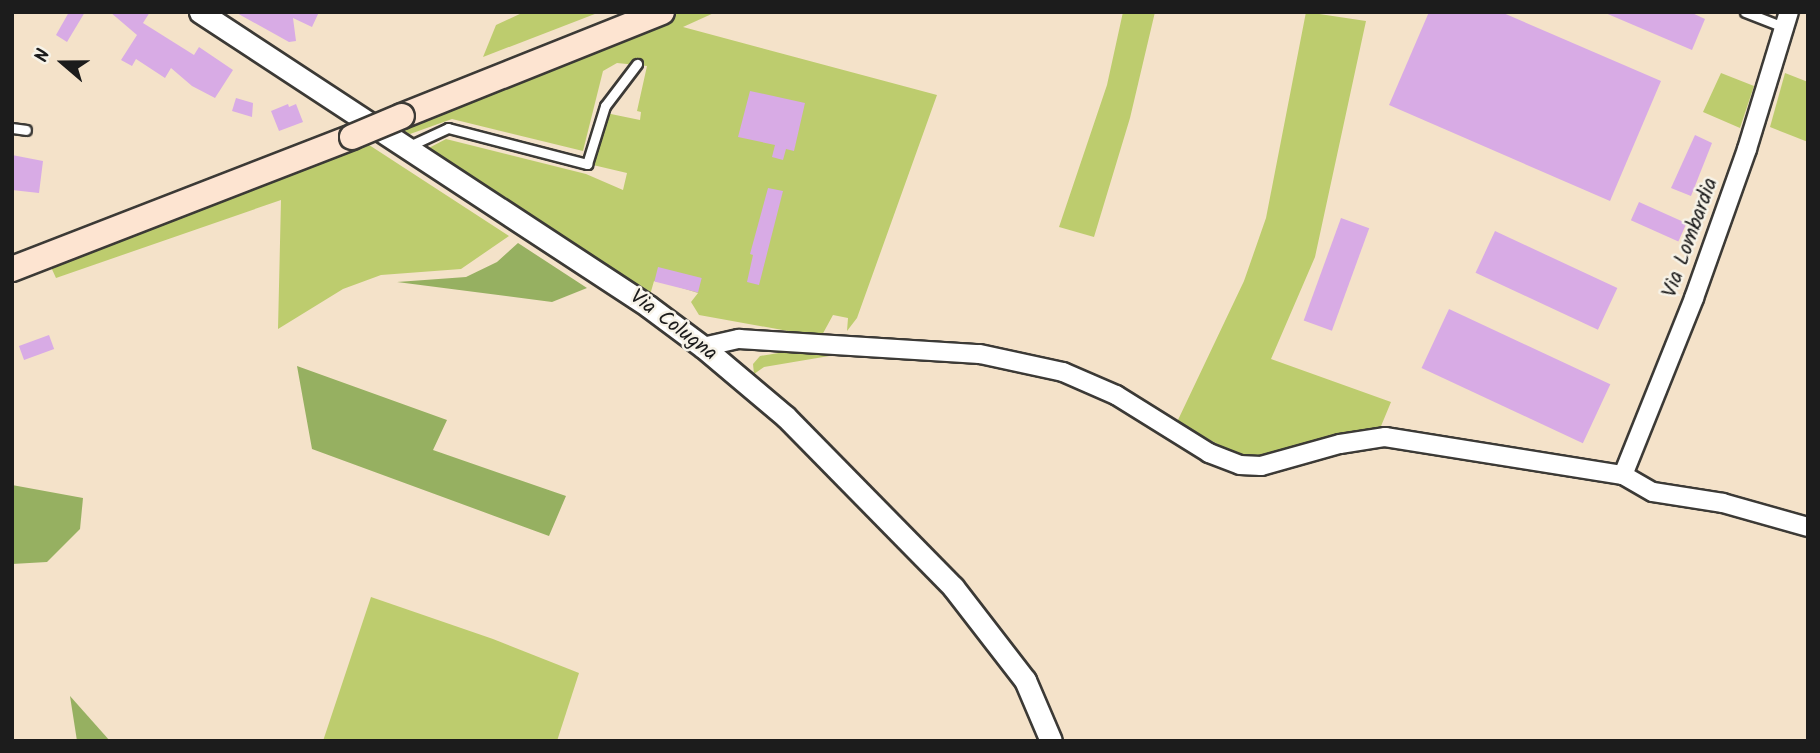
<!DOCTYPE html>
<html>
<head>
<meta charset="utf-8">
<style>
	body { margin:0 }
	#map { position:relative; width:1820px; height:753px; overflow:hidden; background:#f4e2c9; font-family:Kalam,sans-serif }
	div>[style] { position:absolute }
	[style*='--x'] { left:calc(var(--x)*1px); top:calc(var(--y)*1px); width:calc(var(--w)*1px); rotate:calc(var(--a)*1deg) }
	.green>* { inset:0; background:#bdcc6e }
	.forest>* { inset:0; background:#96b061 }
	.building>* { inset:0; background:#d8abe5; transform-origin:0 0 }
	.roads { filter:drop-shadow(2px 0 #3c3a36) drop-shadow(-2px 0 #3c3a36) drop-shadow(0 2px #3c3a36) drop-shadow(0 -2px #3c3a36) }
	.service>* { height:9px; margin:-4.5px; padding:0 4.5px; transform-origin:4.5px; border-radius:4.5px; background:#fff }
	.minor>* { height:18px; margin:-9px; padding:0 9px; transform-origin:9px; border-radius:9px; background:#fff }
	.tertiary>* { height:21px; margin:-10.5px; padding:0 10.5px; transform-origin:10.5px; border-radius:10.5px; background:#fff }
	.secondary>* { height:24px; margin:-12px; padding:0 12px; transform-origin:12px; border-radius:12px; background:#fde4d1 }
	.bridges { filter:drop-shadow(2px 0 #3c3a36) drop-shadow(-2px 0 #3c3a36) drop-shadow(0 2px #3c3a36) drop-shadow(0 -2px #3c3a36) }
	.secondary-bridge>* { height:24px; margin:-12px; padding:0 12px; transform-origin:12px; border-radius:12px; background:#fde4d1 }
	span { translate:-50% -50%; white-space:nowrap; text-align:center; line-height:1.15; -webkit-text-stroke:5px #f7f3e8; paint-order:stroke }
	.street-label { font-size:21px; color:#1c1c1c }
	.frame { position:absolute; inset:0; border:14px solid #1c1c1c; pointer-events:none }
	.north { position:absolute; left:28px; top:28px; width:70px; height:70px; -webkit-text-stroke:5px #f7f3e8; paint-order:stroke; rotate:290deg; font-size:19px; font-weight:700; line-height:28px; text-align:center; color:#1c1c1c }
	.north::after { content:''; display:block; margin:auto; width:24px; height:32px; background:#1c1c1c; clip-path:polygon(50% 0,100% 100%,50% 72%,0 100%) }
</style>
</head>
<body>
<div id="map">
	<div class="green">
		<i style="clip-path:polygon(524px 12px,600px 12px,483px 57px,496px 25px)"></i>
		<i style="clip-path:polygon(676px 12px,716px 12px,683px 27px,937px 95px,857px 318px,847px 331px,848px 318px,833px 315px,821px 337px,699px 315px,691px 302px,698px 293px,669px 284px,654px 281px,650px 295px,425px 150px,446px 139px,586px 174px,623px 190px,627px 173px,593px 165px,606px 113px,640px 120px,641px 112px,637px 111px,647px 66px,617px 63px,603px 71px,583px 151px,452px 119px,410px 134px,393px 125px)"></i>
		<i style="clip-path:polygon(1123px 12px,1155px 12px,1130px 118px,1094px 237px,1059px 227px,1107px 85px)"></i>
		<i style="clip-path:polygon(1306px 12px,1366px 21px,1315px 257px,1271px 359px,1391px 402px,1379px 431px,1351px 432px,1255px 458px,1236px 454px,1177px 422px,1244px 281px,1266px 218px)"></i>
		<i style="clip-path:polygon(1721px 73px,1754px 86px,1740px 128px,1703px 112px)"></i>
		<i style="clip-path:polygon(1785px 73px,1808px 82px,1808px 142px,1770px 127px)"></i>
		<i style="clip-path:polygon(363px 141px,509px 236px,461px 269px,381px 275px,343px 289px,278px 329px,281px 200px,56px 278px,50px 265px)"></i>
		<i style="clip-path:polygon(803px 349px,841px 354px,764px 367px,754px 374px,753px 364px,760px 356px)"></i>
		<i style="clip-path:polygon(371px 597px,493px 639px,579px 673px,557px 741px,323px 741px)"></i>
	</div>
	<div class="forest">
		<i style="clip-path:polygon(518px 243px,587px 288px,552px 302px,397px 282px,466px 277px,497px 262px)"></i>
		<i style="clip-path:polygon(297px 366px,447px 420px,433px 450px,566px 496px,549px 536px,312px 449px)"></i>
		<i style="clip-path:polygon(12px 485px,83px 498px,80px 529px,47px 562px,12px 564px)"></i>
		<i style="clip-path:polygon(70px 696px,110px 741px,77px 741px)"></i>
	</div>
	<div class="building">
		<i style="clip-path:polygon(69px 12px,85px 12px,67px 42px,56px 35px)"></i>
		<i style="clip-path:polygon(110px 12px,150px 12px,143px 23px,194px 55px,199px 47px,233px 70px,215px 98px,192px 86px,171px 68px,165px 78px,136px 59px,132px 66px,121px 60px,137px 35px)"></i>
		<i style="clip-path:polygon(235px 12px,319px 12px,312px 27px,293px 18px,296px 41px,289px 42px)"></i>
		<i style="clip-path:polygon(1429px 12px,1501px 12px,1661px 81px,1610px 201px,1389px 105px)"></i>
		<i style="clip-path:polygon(1603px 12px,1690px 12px,1705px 19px,1692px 50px)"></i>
		<i style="clip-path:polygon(750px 91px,805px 103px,794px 151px,786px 149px,783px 160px,772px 157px,775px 145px,738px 137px)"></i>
		<i style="clip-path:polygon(236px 98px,253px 103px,252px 117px,232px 111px)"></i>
		<i style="clip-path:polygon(288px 104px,289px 107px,296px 104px,303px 122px,279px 131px,271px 111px)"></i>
		<i style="clip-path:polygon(1695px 135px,1712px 143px,1691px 196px,1671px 188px)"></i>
		<i style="clip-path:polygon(12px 155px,43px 161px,39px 193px,12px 190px)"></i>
		<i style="clip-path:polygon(768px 188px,783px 191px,759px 285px,747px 282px,753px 255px,750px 254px)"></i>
		<i style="left:1639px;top:202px;width:52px;height:20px;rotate:24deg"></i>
		<i style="left:1341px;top:218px;width:30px;height:109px;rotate:20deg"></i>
		<i style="left:1495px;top:231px;width:135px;height:46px;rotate:25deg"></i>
		<i style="left:658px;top:267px;width:45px;height:15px;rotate:14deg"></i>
		<i style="left:1449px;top:309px;width:178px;height:65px;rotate:25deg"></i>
		<i style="left:49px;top:335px;width:15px;height:32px;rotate:70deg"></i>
	</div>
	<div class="roads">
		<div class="service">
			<i style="--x:1745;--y:12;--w:44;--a:21.3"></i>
			<i style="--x:12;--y:128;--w:14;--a:8"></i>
			<i style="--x:409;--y:146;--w:43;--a:-24.8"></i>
			<i style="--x:448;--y:128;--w:144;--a:14.5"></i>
			<i style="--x:587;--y:164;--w:61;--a:-72.8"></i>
			<i style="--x:605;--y:106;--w:53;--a:-52.7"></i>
		</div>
		<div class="minor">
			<i style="--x:703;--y:347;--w:37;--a:-13"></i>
			<i style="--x:739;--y:339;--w:241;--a:3.6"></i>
			<i style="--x:980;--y:354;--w:85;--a:12.2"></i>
			<i style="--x:1063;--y:372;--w:58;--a:23.5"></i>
			<i style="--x:1116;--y:395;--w:110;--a:31.9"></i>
			<i style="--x:1209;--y:453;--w:33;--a:21"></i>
			<i style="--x:1240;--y:465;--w:21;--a:3"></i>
			<i style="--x:1261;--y:466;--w:82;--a:-15.6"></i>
			<i style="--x:1340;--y:444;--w:46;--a:-8.8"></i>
			<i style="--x:1385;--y:437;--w:241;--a:9.1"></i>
			<i style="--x:1623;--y:475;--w:34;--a:30"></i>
			<i style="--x:1653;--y:492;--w:71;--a:8.9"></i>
			<i style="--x:1723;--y:503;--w:88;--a:15.8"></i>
			<i style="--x:1623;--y:475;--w:191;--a:-68.1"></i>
			<i style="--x:1694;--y:298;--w:158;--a:-70.4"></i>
			<i style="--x:1747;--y:149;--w:143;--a:-73"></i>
		</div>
		<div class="tertiary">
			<i style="--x:200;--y:12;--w:536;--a:33.27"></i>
			<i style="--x:648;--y:306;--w:69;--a:36.7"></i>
			<i style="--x:703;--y:347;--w:109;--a:40.1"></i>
			<i style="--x:786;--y:417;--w:238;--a:45.5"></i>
			<i style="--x:953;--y:587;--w:118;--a:52.3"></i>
			<i style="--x:1025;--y:680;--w:66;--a:66.9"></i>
		</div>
		<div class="secondary">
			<i style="--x:402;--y:116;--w:280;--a:-21.8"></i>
			<i style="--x:12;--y:269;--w:365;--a:-21.2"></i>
		</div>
	</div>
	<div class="bridges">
		<div class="secondary-bridge">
			<i style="--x:352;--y:137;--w:54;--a:-22.8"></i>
		</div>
	</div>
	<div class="street-label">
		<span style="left:1691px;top:238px;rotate:-70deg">Via Lombardia</span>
		<span style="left:673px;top:326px;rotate:37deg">Via Colugna</span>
	</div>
	<div class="frame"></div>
	<div class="north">N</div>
</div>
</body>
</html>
